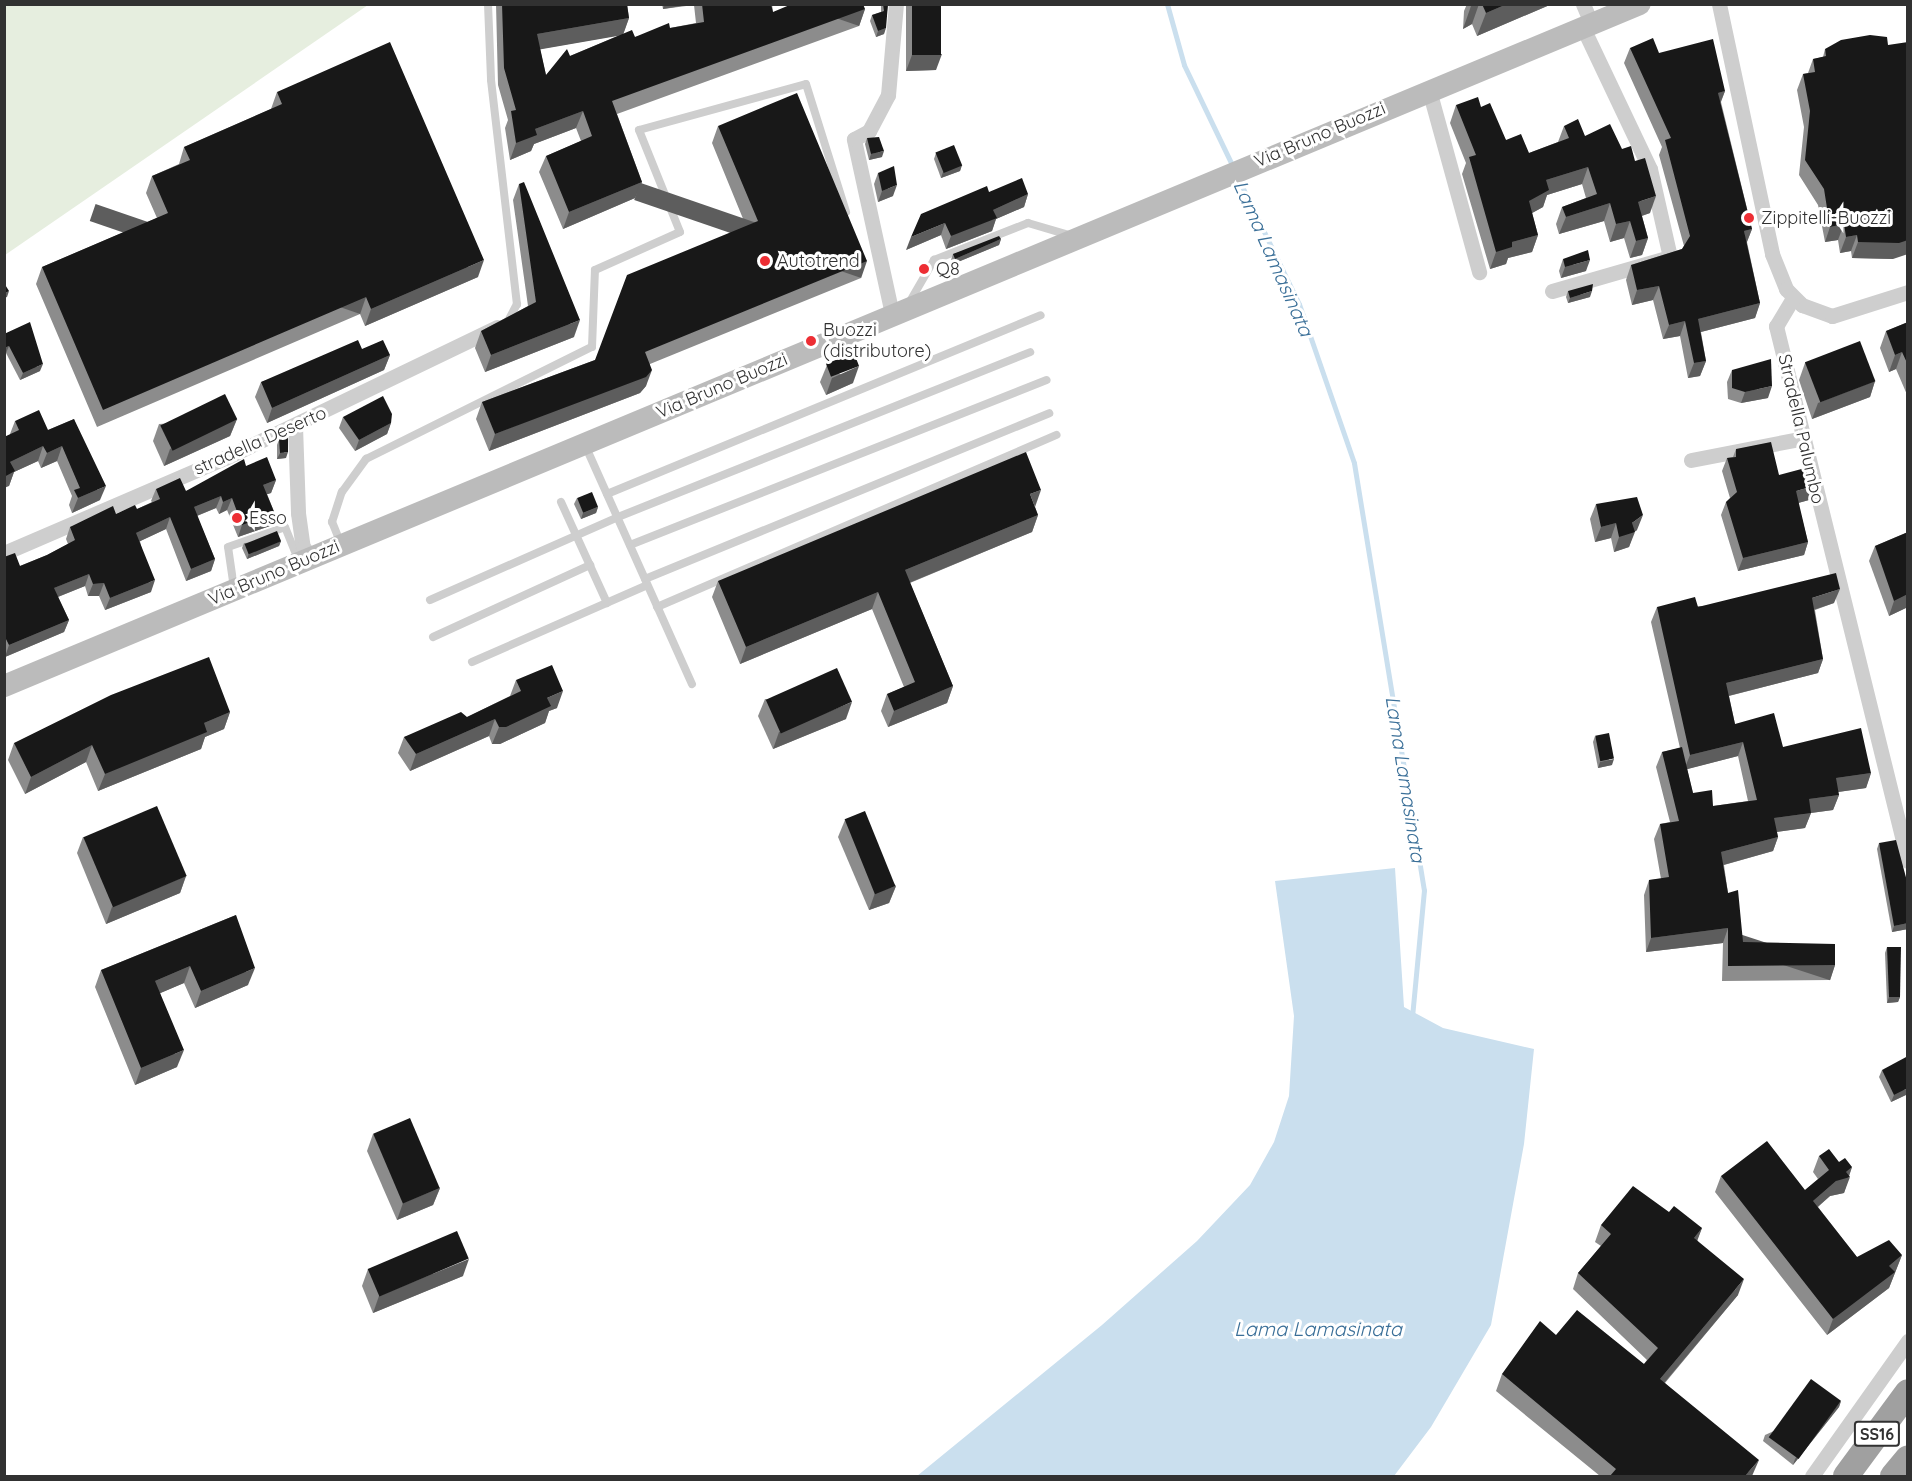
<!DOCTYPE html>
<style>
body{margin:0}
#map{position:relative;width:1912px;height:1481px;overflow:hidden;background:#fff;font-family:Quicksand,sans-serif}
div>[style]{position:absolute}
.green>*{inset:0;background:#e6eedf}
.water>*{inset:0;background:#cadfee}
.stream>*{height:5px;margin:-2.5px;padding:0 2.5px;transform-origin:2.5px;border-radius:2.5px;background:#cadfee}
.service>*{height:8px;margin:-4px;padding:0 4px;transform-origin:4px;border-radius:4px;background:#cecece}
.minor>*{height:15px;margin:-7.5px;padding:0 7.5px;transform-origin:7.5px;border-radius:7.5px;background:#cecece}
.secondary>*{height:22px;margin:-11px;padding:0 11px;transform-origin:11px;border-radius:11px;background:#bbb}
.trunk>*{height:26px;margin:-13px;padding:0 13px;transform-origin:13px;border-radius:13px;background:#a0a0a0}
.wall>*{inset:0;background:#8c8c8c}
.shaded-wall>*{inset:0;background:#5d5d5d;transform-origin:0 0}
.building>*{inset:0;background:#181818;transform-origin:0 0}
.dots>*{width:16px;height:16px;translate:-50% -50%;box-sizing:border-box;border:3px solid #fff;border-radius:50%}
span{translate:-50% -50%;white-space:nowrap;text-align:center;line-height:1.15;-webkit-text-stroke:6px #fff;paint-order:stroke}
.shield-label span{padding:2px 4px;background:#fff;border:2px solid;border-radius:4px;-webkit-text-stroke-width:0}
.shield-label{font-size:16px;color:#313131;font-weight:700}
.street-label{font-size:18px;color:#313131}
.poi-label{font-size:18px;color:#313131}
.left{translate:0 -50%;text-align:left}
.water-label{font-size:20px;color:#3a6f98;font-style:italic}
.frame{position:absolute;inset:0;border:6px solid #313131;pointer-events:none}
</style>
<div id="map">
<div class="green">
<i style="clip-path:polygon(5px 4px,368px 4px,368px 5px,5px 255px)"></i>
</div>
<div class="water">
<i style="clip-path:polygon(1395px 868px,1404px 1007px,1443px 1028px,1534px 1049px,1524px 1144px,1491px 1325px,1431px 1427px,1394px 1476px,917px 1476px,1102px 1325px,1197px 1241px,1250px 1185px,1274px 1142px,1289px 1096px,1294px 1016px,1275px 881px)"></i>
</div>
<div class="stream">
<i style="left:1167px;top:4px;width:63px;rotate:74.4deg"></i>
<i style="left:1184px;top:65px;width:113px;rotate:64.3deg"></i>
<i style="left:1238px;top:178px;width:140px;rotate:64.2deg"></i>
<i style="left:1299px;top:304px;width:168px;rotate:70.9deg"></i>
<i style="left:1354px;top:463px;width:433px;rotate:80.7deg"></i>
<i style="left:1424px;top:890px;width:129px;rotate:95.4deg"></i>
</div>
<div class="service">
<i style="left:488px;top:4px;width:76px;rotate:87.7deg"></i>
<i style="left:491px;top:80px;width:226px;rotate:83.4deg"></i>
<i style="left:517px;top:304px;width:17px;rotate:118deg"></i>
<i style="left:909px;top:303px;width:50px;rotate:-59.8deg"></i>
<i style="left:934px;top:260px;width:101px;rotate:-21.5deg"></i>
<i style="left:1028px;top:223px;width:43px;rotate:16.3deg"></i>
<i style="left:585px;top:445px;width:262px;rotate:65.9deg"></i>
<i style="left:607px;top:494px;width:469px;rotate:-22.4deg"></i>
<i style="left:561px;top:502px;width:111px;rotate:65.5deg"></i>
<i style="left:341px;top:544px;width:24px;rotate:-112deg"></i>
<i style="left:332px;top:522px;width:32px;rotate:-72deg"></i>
<i style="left:342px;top:492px;width:41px;rotate:-54deg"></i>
<i style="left:366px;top:459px;width:252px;rotate:-26.4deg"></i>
<i style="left:592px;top:347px;width:77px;rotate:-87.8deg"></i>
<i style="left:595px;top:270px;width:93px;rotate:-24.1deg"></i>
<i style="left:680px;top:232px;width:110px;rotate:-111.9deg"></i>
<i style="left:639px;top:130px;width:173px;rotate:-15.4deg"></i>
<i style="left:806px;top:84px;width:134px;rotate:72.6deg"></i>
<i style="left:630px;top:545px;width:448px;rotate:-21.6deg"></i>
<i style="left:645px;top:579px;width:437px;rotate:-22.3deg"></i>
<i style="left:234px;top:588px;width:41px;rotate:-98.3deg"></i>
<i style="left:228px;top:547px;width:60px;rotate:-19.3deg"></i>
<i style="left:285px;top:527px;width:37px;rotate:68deg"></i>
<i style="left:430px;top:600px;width:206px;rotate:-23.8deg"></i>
<i style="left:618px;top:517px;width:444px;rotate:-21.8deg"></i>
<i style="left:657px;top:607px;width:435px;rotate:-23.3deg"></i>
<i style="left:433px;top:637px;width:173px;rotate:-24.6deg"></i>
<i style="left:472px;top:662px;width:191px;rotate:-23.7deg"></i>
</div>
<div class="minor">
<i style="left:1583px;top:4px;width:23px;rotate:67deg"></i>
<i style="left:1719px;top:4px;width:256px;rotate:78deg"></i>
<i style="left:1772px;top:254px;width:38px;rotate:68deg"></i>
<i style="left:1786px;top:289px;width:23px;rotate:45deg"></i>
<i style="left:1802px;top:305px;width:32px;rotate:20deg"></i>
<i style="left:1832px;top:316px;width:80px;rotate:-17.5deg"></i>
<i style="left:1429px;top:90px;width:189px;rotate:74.6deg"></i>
<i style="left:1552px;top:291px;width:123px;rotate:-16.1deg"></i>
<i style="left:1670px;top:257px;width:90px;rotate:-102.8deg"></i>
<i style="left:1650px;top:169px;width:156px;rotate:-115.4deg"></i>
<i style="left:1793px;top:298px;width:33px;rotate:121deg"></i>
<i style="left:1776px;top:326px;width:551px;rotate:76.14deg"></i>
<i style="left:892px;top:314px;width:179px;rotate:-102.3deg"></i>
<i style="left:854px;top:139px;width:17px;rotate:-28deg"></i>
<i style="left:869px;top:131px;width:41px;rotate:-62.2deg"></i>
<i style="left:888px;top:95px;width:91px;rotate:-85deg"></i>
<i style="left:295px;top:426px;width:87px;rotate:88deg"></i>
<i style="left:298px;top:513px;width:34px;rotate:82deg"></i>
<i style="left:303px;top:547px;width:14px;rotate:51deg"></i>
<i style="left:1691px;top:460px;width:115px;rotate:-11deg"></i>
<i style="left:4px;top:553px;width:241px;rotate:-23.3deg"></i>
<i style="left:225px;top:458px;width:302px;rotate:-25.7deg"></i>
<i style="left:1812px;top:1476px;width:166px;rotate:-54.6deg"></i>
</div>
<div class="secondary">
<i style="left:4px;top:686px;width:1772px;rotate:-22.63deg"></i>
</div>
<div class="trunk">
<i style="left:1846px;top:1476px;width:104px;rotate:-53.6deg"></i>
<i style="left:1893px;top:1476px;width:23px;rotate:-50deg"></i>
</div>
<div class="wall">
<i style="clip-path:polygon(evenodd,496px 4px,627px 4px,629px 18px,623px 34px,635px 37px,670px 28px,696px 23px,694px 5px,663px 9px,662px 4px,772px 4px,773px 12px,865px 9px,859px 26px,617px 114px,642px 182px,635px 198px,563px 229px,539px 172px,546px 156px,581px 141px,576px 128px,534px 144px,531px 151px,510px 160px,505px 128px,508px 120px,498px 85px,496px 4px,620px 35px,570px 56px,546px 75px,540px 49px,620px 35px)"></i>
<i style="clip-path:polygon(881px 4px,888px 4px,884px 34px,876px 37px,870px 21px,872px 15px,881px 12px)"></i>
<i style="clip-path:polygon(906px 4px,941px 4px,936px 70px,906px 71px)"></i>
<i style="clip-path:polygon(1467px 4px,1552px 4px,1477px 36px,1472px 24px,1463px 29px,1464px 11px)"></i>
<i style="clip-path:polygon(1630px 48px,1659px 53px,1725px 91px,1721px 102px,1752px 229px,1747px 242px,1760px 303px,1755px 318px,1701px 332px,1706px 361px,1700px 376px,1688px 378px,1680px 336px,1663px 339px,1653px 300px,1632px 305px,1626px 280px,1631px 265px,1682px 249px,1684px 246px,1659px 155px,1662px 147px,1624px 63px)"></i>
<i style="clip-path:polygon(1825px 49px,1893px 259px,1852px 258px,1851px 251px,1840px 253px,1838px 240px,1825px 242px,1818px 205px,1799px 175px,1804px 127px,1797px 90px,1803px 74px,1808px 73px,1813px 59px,1823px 57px)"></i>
<i style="clip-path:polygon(277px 92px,478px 277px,365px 326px,360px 314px,97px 427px,36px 284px,42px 267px,157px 218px,146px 193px,152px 176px,179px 164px,184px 147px,271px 109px)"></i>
<i style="clip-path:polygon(1456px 105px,1481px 107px,1506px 140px,1529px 153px,1558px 142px,1564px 126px,1585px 136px,1650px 213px,1642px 216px,1648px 238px,1642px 255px,1630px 258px,1624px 238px,1610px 242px,1604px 221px,1559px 234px,1556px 224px,1562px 207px,1586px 198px,1582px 184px,1547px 195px,1543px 207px,1532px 213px,1538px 235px,1532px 252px,1508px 258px,1506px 264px,1490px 269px,1462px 174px,1466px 163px,1450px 123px)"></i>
<i style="clip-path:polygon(718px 126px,861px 278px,650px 364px,646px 386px,640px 393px,489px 451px,476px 419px,482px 402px,595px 360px,746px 226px,712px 143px)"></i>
<i style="clip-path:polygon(867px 138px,882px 157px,869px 160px,865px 144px)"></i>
<i style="clip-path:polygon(936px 153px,962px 165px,960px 171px,941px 178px,934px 159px)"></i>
<i style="clip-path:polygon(878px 173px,893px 196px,878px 202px,874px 184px)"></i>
<i style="clip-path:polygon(519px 184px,574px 337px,485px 372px,475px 348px,481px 331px,528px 306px,513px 200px)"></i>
<i style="clip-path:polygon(989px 192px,1028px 194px,1024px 207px,996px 219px,992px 231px,946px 249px,941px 235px,906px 250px)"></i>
<i style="clip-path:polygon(1001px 239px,999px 245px,953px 264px,951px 260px,953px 254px)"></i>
<i style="clip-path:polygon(1563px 259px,1586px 271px,1561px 278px,1559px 271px)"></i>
<i style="clip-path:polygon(1568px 291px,1590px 297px,1568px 303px,1566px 297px)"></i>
<i style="clip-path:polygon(1908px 322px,1908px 397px,1896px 369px,1889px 372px,1880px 348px,1886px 331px)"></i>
<i style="clip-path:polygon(4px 334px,40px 371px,20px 380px,6px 353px)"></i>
<i style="clip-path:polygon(362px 349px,390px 355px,384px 370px,267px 423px,255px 397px,261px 382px)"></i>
<i style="clip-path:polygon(1805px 363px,1875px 381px,1870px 397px,1812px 419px,1799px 380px)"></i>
<i style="clip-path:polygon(827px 365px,853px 383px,826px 395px,820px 382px)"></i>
<i style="clip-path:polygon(1732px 370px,1768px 398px,1741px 403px,1728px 399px,1727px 382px)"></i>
<i style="clip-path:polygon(343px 417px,391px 423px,387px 434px,355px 451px,339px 428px)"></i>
<i style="clip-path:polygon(74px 419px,100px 500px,72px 513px,69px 505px,72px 496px,57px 461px,41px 468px,38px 461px,14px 472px,9px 486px,10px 434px,15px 421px,48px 430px)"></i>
<i style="clip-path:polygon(237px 419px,230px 436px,164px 466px,153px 441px,159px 424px)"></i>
<i style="clip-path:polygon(279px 439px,286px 458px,277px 459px,277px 445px)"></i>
<i style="clip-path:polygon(1736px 449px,1779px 475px,1809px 500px,1798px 503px,1808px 542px,1804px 555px,1738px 571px,1721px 515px,1726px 502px,1730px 498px,1722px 471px,1727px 458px,1733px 457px)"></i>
<i style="clip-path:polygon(246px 466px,276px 480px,271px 493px,267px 494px,275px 514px,270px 526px,238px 537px,227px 510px,219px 514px,216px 508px,197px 516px,215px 559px,211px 571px,186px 581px,166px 529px,140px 541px,151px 592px,105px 610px,99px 596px,88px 596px,85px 586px,58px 597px,69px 620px,64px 632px,5px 657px,4px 557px,20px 566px,47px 555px,68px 544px,66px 539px,70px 527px,116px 514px,137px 509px,152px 502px,151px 501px,156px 489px,186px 491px)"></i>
<i style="clip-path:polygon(577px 498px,598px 507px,596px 513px,581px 519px,574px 504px)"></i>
<i style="clip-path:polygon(1596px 504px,1637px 530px,1634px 532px,1629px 547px,1614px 552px,1611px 538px,1595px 542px,1590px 519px)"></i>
<i style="clip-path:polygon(1035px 507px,1038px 515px,1032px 532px,910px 583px,953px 686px,947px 703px,888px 727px,881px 711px,887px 694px,904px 687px,872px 609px,740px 664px,712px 597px,718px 581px)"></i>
<i style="clip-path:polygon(1908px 532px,1908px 607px,1889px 616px,1869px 561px,1875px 546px)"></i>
<i style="clip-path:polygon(281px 541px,279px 546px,247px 559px,242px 548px,244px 543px)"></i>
<i style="clip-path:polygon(evenodd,1834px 603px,1815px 610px,1823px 659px,1818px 673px,1729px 696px,1735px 724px,1783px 747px,1871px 773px,1866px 788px,1838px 792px,1839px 795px,1833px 810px,1811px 813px,1805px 828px,1777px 832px,1778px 837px,1773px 851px,1724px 865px,1728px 893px,1743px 942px,1835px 965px,1830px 980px,1722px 981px,1723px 943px,1646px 952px,1644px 895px,1649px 880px,1661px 879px,1654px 839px,1660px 824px,1670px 822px,1656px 767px,1662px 752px,1680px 748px,1651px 622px,1657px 607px,1834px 603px,1738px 756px,1748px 801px,1713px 806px,1693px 793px,1687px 769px,1738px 756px)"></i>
<i style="clip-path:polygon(516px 680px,557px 708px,549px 711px,545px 723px,500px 744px,492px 744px,489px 736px,410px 771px,398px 753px,404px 737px,467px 717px,510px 696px)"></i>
<i style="clip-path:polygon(765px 699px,846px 719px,773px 749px,758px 716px)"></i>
<i style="clip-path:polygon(230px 712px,224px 729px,205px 737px,201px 749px,98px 791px,86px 762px,25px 794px,8px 760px,14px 743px)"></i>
<i style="clip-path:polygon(1595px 736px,1612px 765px,1598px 768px,1593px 742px)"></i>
<i style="clip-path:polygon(845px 820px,896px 886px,889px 903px,869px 910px,838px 837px)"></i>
<i style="clip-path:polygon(83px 837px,186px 876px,180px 893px,106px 924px,77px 853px)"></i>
<i style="clip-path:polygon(1879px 843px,1908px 929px,1892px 932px,1877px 849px)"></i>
<i style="clip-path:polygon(236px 915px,248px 985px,195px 1008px,184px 983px,160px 993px,177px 1067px,135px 1085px,95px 987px,101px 970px)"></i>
<i style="clip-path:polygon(1887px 947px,1900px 997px,1898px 1002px,1887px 1003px,1885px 953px)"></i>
<i style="clip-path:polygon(1882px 1070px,1908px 1094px,1891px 1102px,1879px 1077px)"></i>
<i style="clip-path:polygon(373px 1134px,440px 1188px,433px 1205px,397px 1220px,367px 1151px)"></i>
<i style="clip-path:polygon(1819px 1156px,1852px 1167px,1844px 1193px,1830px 1196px,1818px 1207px,1857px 1257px,1902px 1255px,1889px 1288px,1827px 1335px,1715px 1192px,1721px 1176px,1805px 1190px,1818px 1179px,1813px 1172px)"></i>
<i style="clip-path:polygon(1669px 1212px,1702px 1228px,1697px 1240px,1738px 1295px,1665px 1383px,1752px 1476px,1600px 1476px,1496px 1391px,1502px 1374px,1556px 1335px,1644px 1364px,1647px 1360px,1573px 1289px,1578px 1273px,1601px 1246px,1595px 1242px,1601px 1225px)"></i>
<i style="clip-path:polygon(368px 1269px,463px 1276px,373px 1313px,362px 1286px)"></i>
<i style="clip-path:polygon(1841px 1401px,1839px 1407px,1793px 1465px,1763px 1441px,1765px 1435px)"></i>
</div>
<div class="shaded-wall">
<i style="clip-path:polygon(664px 4px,694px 4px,663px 9px)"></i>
<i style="clip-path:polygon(1473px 4px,1479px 4px,1472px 24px,1463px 29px,1471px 6px)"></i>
<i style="clip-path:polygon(1507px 4px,1552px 4px,1477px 36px,1486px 13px)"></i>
<i style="left:865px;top:9px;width:18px;height:269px;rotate:109deg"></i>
<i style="clip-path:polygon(629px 18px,623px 35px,531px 51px,537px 34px)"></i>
<i style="clip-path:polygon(886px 28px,884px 34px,876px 37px,878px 31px)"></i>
<i style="clip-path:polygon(942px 54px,936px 70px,906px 71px,912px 55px)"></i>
<i style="clip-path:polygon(1725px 91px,1719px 106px,1718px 93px)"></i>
<i style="clip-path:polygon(583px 111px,576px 128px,534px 144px,531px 151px,510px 160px,516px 143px,535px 129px)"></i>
<i style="clip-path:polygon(884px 151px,882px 157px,869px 160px,871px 154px)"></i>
<i style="clip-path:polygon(962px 165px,960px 171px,941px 178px,943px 172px)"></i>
<i style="clip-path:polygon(1588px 167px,1582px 184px,1547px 195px,1543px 207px,1523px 218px,1529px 201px,1546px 180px)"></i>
<i style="clip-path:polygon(642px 182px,635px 198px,563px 229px,569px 212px)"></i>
<i style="clip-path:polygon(897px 185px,893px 196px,878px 202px,882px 191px)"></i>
<i style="clip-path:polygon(1028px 194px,1024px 207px,996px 219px,992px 231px,946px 249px,951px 236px,993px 210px)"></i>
<i style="clip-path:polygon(1656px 196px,1650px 213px,1632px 219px,1638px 202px)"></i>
<i style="clip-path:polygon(1610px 203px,1604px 221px,1559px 234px,1566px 217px)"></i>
<i style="clip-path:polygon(1630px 221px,1624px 238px,1610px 242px,1616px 224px)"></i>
<i style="clip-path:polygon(945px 223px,941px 235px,906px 250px,911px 237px)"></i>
<i style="clip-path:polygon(1844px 224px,1838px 240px,1825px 242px,1830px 227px)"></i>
<i style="clip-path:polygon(1752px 229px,1746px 244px,1744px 231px)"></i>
<i style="clip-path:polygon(1538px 235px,1532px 252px,1508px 258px,1506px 264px,1490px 269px,1496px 252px,1512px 242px)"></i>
<i style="clip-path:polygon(1857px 235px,1851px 251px,1840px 253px,1846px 237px)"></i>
<i style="clip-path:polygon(1648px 238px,1642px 255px,1630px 258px,1636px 241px)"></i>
<i style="clip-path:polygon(1001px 239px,999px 245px,953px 264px,955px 259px)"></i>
<i style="clip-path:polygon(1908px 240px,1908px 254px,1893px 259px,1852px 258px,1858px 242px)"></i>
<i style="clip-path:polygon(484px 260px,478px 277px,365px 326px,371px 309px)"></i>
<i style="clip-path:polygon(1590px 260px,1586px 271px,1561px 278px,1565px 267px)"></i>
<i style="left:867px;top:261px;width:18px;height:240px;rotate:109deg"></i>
<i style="clip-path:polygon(1659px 286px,1653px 300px,1632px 305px,1637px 290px)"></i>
<i style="clip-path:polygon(9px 291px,7px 297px,4px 298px,4px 294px)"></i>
<i style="clip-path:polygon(1592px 291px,1590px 297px,1568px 303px,1570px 298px)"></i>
<i style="left:366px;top:297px;width:18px;height:286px;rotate:109deg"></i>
<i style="clip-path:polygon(1760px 303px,1755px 318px,1693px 334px,1698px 319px)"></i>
<i style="clip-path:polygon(580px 320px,574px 337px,485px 372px,491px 355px)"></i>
<i style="clip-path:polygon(1685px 321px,1680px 336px,1663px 339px,1669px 325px)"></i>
<i style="clip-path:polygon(9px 346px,6px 353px,4px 354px,4px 348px)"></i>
<i style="clip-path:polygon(1902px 352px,1896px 369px,1889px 372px,1895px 355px)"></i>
<i style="clip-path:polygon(390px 355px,384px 370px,267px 423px,272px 408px)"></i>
<i style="clip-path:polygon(1706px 361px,1700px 376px,1688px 378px,1694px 363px)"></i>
<i style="clip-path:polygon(43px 364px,40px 371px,20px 380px,23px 373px)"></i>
<i style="clip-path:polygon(859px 366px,853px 383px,826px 395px,832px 378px)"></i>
<i style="clip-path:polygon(652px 370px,646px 386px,640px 393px,489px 451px,495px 434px)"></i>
<i style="clip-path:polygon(1875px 381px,1870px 397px,1812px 419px,1818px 403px)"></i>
<i style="clip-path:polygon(1772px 386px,1768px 398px,1741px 403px,1745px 392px)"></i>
<i style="clip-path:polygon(237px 419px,230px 436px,164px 466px,170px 449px)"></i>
<i style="clip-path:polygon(391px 423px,387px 434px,355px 451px,359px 440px)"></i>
<i style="clip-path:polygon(43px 446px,38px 461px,14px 472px,9px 486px,4px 488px,4px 477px,10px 462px)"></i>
<i style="clip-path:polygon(62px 446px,57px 461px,41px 468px,47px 453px)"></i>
<i style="clip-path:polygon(288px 452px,286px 458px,277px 459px,280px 453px)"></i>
<i style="clip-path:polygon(276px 480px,271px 493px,259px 497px,263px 485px)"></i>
<i style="clip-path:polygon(106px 486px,100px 500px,72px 513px,78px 498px)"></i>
<i style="clip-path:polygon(1814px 486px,1809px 500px,1791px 505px,1796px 491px)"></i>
<i style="clip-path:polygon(1041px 490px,1035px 507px,1030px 494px)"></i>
<i style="clip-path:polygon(221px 496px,216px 508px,189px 519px,194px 507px)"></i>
<i style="clip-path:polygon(232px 498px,227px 510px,219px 514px,223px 502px)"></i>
<i style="clip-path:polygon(598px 507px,596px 513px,581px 519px,583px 513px)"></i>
<i style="clip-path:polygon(275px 514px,270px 526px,238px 537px,242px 525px)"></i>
<i style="clip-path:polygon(1038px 515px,1032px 532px,899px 587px,905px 570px)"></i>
<i style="clip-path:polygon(1643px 515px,1637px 530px,1633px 533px,1635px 532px,1629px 547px,1614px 552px,1619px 537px,1632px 523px)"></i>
<i style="clip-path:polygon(170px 517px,166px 529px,132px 545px,136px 533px)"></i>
<i style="clip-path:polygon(1616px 523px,1611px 538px,1595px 542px,1601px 527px)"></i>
<i style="clip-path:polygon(281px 541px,279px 546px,247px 559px,249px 553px)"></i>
<i style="clip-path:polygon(1808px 542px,1804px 555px,1738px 571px,1743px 558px)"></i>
<i style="clip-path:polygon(215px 559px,211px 571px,186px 581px,191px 569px)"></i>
<i style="clip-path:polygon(89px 574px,85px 586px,50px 600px,54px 588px)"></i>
<i style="clip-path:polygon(155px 580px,151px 592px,105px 610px,110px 598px)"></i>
<i style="clip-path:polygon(104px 583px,99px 596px,88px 596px,93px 584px)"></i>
<i style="clip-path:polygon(1840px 589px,1834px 603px,1807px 612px,1812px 598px)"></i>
<i style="clip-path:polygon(878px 592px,872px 609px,740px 664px,746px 647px)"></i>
<i style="clip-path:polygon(1908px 594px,1908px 607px,1889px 616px,1894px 601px)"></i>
<i style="clip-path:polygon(69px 620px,64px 632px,5px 657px,9px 645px)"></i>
<i style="clip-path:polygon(1823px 659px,1818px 673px,1720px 698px,1726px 683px)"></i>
<i style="clip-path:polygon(953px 686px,947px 703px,888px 727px,894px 711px)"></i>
<i style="clip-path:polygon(563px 691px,557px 708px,549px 711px,545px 723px,500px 744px,492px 744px,499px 727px,547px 698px)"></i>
<i style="clip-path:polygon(852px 702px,846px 719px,773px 749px,779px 732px)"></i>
<i style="clip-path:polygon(230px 712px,224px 729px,205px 737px,201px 749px,98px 791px,105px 774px,204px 723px)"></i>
<i style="clip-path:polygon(495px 719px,489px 736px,410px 771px,416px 754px)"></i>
<i style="clip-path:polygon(1743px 742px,1738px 756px,1684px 770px,1690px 755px)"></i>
<i style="clip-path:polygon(92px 745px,86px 762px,25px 794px,31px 777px)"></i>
<i style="clip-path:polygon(1614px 759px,1612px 765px,1598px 768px,1600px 762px)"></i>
<i style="clip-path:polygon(1871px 773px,1866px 788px,1831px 793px,1836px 778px)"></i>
<i style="clip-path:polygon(1839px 795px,1833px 810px,1803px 814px,1809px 799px)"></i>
<i style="clip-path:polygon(1811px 813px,1805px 828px,1768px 833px,1774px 818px)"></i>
<i style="clip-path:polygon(1778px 837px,1773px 851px,1716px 867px,1721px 852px)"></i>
<i style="clip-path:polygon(186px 876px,180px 893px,106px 924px,112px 907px)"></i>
<i style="clip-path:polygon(896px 886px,889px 903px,869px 910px,875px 893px)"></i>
<i style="clip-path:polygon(1908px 923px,1908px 929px,1892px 932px,1894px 926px)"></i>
<i style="clip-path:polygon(1728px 928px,1723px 943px,1646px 952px,1651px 938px)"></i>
<i style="left:1835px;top:965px;width:16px;height:107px;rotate:108deg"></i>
<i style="clip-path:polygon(190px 966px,184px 983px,149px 998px,155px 981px)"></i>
<i style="clip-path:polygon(255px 968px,248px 985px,195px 1008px,201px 991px)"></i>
<i style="clip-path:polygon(1889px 997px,1900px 997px,1898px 1002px,1887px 1003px)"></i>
<i style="clip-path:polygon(184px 1050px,177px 1067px,135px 1085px,141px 1068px)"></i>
<i style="clip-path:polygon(1908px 1088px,1908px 1094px,1891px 1102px,1894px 1095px)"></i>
<i style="clip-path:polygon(1852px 1167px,1848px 1178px,1850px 1177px,1844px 1193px,1830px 1196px,1807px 1216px,1813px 1201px)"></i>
<i style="clip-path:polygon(440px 1188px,433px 1205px,397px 1220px,403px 1203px)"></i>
<i style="clip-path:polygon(1702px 1228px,1696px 1244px,1694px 1238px)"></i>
<i style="clip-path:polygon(1902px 1255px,1889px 1288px,1827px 1335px,1833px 1319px,1889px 1266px)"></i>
<i style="clip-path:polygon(469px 1259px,463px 1276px,373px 1313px,379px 1296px)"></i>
<i style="clip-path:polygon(1744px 1279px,1738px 1295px,1654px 1395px,1660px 1379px)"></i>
<i style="clip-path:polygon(1841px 1401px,1839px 1407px,1793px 1465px,1795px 1459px)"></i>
<i style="clip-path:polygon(1759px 1460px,1752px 1476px,1745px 1476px)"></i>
</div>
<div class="building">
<i style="clip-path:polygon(502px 4px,627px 4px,629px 18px,537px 34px,546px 75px,567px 49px,570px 56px,632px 30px,635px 37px,669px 23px,670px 28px,704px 22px,702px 4px,771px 4px,773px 12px,792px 4px,863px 4px,865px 9px,612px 101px,642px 182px,569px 212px,546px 156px,592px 136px,583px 111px,535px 129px,537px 135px,516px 143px,511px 111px,516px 110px,504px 68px)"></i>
<i style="clip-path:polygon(883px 4px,888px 4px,886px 28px,878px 31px,872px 15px,884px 11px)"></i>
<i style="left:912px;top:4px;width:29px;height:51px"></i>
<i style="clip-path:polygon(1482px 4px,1507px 4px,1486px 13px)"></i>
<i style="clip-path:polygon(1870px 35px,1887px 37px,1888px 45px,1908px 42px,1908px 240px,1899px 243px,1858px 242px,1857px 235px,1846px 237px,1844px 224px,1830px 227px,1824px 189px,1805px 160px,1810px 111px,1803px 74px,1815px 72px,1813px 59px,1826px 56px,1825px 49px,1841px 40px)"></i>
<i style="clip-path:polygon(1653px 38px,1659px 53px,1713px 39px,1725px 91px,1718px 93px,1752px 229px,1744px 231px,1760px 303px,1698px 319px,1706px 361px,1694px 363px,1685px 321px,1669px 325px,1659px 286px,1637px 290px,1631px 265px,1682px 249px,1690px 236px,1665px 140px,1671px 138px,1630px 48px)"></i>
<i style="clip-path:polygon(390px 42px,484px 260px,371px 309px,366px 297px,103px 410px,42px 267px,168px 213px,152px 176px,190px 160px,184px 147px,282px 104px,277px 92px)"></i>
<i style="clip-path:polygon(797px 93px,867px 261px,645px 352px,652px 370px,646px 377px,495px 434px,482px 402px,595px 360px,627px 275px,758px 221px,718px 126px)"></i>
<i style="clip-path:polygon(1478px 97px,1481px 107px,1490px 103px,1506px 140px,1521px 134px,1529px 153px,1569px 138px,1564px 126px,1578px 119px,1585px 136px,1610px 124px,1622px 149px,1631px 146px,1635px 161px,1645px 158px,1656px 196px,1638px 202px,1648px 238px,1636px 241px,1630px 221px,1616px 224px,1610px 203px,1566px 217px,1562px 207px,1597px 194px,1588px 167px,1546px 180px,1549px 190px,1529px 201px,1538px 235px,1512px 242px,1512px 247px,1496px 252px,1469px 157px,1476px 155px,1456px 105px)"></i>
<i style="clip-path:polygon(879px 137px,884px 151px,871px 154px,867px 138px)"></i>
<i style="left:954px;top:145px;width:22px;height:20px;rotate:68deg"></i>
<i style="clip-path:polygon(894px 166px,897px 185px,882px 191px,878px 173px)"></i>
<i style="clip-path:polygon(1022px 178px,1028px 194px,993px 210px,997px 218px,951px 236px,945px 223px,911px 237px,921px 214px,987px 186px,989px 192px)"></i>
<i style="clip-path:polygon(524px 182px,580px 320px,491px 355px,481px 331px,536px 302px,519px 184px)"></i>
<i style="clip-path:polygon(999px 236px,1001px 239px,955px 259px,953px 254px)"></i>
<i style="clip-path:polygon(1588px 250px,1590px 260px,1565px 267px,1563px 259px)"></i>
<i style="clip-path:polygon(4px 283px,9px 291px,4px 294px)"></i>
<i style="clip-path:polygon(1593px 284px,1592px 291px,1570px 298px,1568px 291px)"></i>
<i style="clip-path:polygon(30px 322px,43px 364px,23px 373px,9px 346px,4px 348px,4px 334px)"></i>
<i style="clip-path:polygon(1908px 322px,1908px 365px,1902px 352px,1895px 355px,1886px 331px)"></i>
<i style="clip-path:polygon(358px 340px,362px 349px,383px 340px,390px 355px,272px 408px,261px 382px)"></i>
<i style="left:1860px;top:341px;width:43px;height:59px;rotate:69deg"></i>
<i style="left:854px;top:353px;width:14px;height:30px;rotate:69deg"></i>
<i style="clip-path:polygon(1771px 359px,1772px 386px,1745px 392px,1732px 388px,1732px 370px)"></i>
<i style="left:225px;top:394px;width:28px;height:72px;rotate:64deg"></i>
<i style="clip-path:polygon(383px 396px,392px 414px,391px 423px,359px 440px,343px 417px)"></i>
<i style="clip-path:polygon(39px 410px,48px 430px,74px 419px,106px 486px,78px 498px,74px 490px,80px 488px,62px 446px,47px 453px,43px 446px,10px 462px,15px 471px,4px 477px,4px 437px,19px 430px,15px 421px)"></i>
<i style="clip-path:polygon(288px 435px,288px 452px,280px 453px,279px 439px)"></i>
<i style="clip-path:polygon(1771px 442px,1779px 475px,1809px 467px,1814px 486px,1796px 491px,1808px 542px,1743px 558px,1726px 502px,1737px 492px,1727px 458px,1736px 457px,1736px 449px)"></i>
<i style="clip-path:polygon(1026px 452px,1041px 490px,1030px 494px,1038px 515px,905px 570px,953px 686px,894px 711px,887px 694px,915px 682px,878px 592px,746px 647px,718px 581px)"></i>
<i style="clip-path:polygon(267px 457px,276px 480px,263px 485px,275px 514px,242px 525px,232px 498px,223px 502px,221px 496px,194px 507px,215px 559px,191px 569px,170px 517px,136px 533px,155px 580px,110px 598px,104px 583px,93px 584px,89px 574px,54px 588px,69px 620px,9px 645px,4px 635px,4px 557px,15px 553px,20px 566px,47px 555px,75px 540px,70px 527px,113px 506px,116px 514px,135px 505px,137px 509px,160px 499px,156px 489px,180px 478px,186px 491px,244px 459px,246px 466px)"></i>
<i style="left:592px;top:492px;width:16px;height:16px;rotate:68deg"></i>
<i style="clip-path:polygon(1637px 497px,1643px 515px,1632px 523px,1635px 532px,1619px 537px,1616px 523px,1601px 527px,1596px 504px)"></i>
<i style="left:277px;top:531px;width:11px;height:35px;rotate:68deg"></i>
<i style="clip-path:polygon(1908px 532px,1908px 594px,1894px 601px,1875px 546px)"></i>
<i style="clip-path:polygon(1836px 573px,1840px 589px,1812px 598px,1823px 659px,1726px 683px,1735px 724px,1774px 713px,1783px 747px,1861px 728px,1871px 773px,1836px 778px,1839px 795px,1809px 799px,1811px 813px,1774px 818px,1778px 837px,1721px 852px,1728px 893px,1738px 890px,1743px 942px,1835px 944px,1835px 965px,1728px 966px,1728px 928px,1651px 938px,1649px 880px,1669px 877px,1660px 824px,1679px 821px,1662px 752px,1682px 747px,1693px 793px,1712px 790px,1713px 806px,1757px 800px,1743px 742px,1690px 755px,1657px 607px,1695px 597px,1698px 607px)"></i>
<i style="clip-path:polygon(209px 657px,230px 712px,204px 723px,207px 732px,105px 774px,92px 745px,31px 777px,14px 743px,111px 695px)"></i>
<i style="clip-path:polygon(552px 665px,563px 691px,547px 698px,551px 706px,506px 727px,499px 727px,495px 719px,416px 754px,404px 737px,461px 712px,467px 717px,521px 691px,516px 680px)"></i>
<i style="left:837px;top:668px;width:37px;height:78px;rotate:66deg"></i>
<i style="left:1609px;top:733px;width:26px;height:14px;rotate:79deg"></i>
<i style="left:157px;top:806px;width:76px;height:80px;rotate:67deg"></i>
<i style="left:865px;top:811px;width:81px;height:22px;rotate:68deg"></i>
<i style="clip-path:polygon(1896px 840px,1908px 885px,1908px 923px,1894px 926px,1879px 843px)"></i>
<i style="clip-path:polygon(236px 915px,255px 968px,201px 991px,190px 966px,155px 981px,184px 1050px,141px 1068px,101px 970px)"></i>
<i style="clip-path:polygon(1887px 947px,1901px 947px,1900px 997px,1889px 997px)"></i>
<i style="clip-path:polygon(1908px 1056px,1908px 1088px,1894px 1095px,1882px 1070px)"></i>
<i style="left:410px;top:1118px;width:76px;height:40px;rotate:67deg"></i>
<i style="clip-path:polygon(1767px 1141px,1805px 1190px,1829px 1170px,1819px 1156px,1829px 1149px,1839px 1162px,1845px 1158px,1852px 1167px,1846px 1172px,1850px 1177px,1836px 1181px,1813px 1201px,1857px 1257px,1889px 1240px,1902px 1255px,1889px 1266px,1895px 1272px,1833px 1319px,1721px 1176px)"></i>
<i style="clip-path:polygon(1633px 1186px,1669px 1212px,1674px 1206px,1702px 1228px,1694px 1238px,1744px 1279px,1660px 1379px,1759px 1460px,1745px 1476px,1610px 1476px,1616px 1469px,1502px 1374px,1540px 1321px,1556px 1335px,1577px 1310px,1644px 1364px,1658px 1348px,1578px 1273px,1611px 1234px,1601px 1225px)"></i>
<i style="left:457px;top:1231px;width:30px;height:97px;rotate:67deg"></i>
<i style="left:1811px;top:1379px;width:37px;height:72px;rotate:36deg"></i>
</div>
<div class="dots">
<i style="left:1749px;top:218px;background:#ed2e34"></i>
<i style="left:765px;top:261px;background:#ed2e34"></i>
<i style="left:924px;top:269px;background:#ed2e34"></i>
<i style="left:811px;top:341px;background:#ed2e34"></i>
<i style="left:237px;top:518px;background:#ed2e34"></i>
</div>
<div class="shield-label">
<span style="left:1877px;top:1434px">SS16</span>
</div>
<div class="street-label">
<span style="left:1320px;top:135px;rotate:-23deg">Via Bruno Buozzi</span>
<span style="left:722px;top:386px;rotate:-23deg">Via Bruno Buozzi</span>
<span style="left:1801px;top:429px;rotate:77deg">Stradella Palumbo</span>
<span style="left:260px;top:441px;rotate:-24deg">stradella Deserto</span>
<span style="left:274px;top:573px;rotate:-23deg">Via Bruno Buozzi</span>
</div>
<div class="poi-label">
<span class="left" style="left:1761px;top:218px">Zippitelli-Buozzi</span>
<span class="left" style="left:777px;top:261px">Autotrend</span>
<span class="left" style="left:936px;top:269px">Q8</span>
<span class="left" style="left:823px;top:341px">Buozzi<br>(distributore)</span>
<span class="left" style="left:249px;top:518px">Esso</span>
</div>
<div class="water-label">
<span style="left:1274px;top:258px;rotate:66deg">Lama Lamasinata</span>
<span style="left:1406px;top:779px;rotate:81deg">Lama Lamasinata</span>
<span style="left:1318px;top:1328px">Lama Lamasinata</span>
</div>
<div class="frame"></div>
</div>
